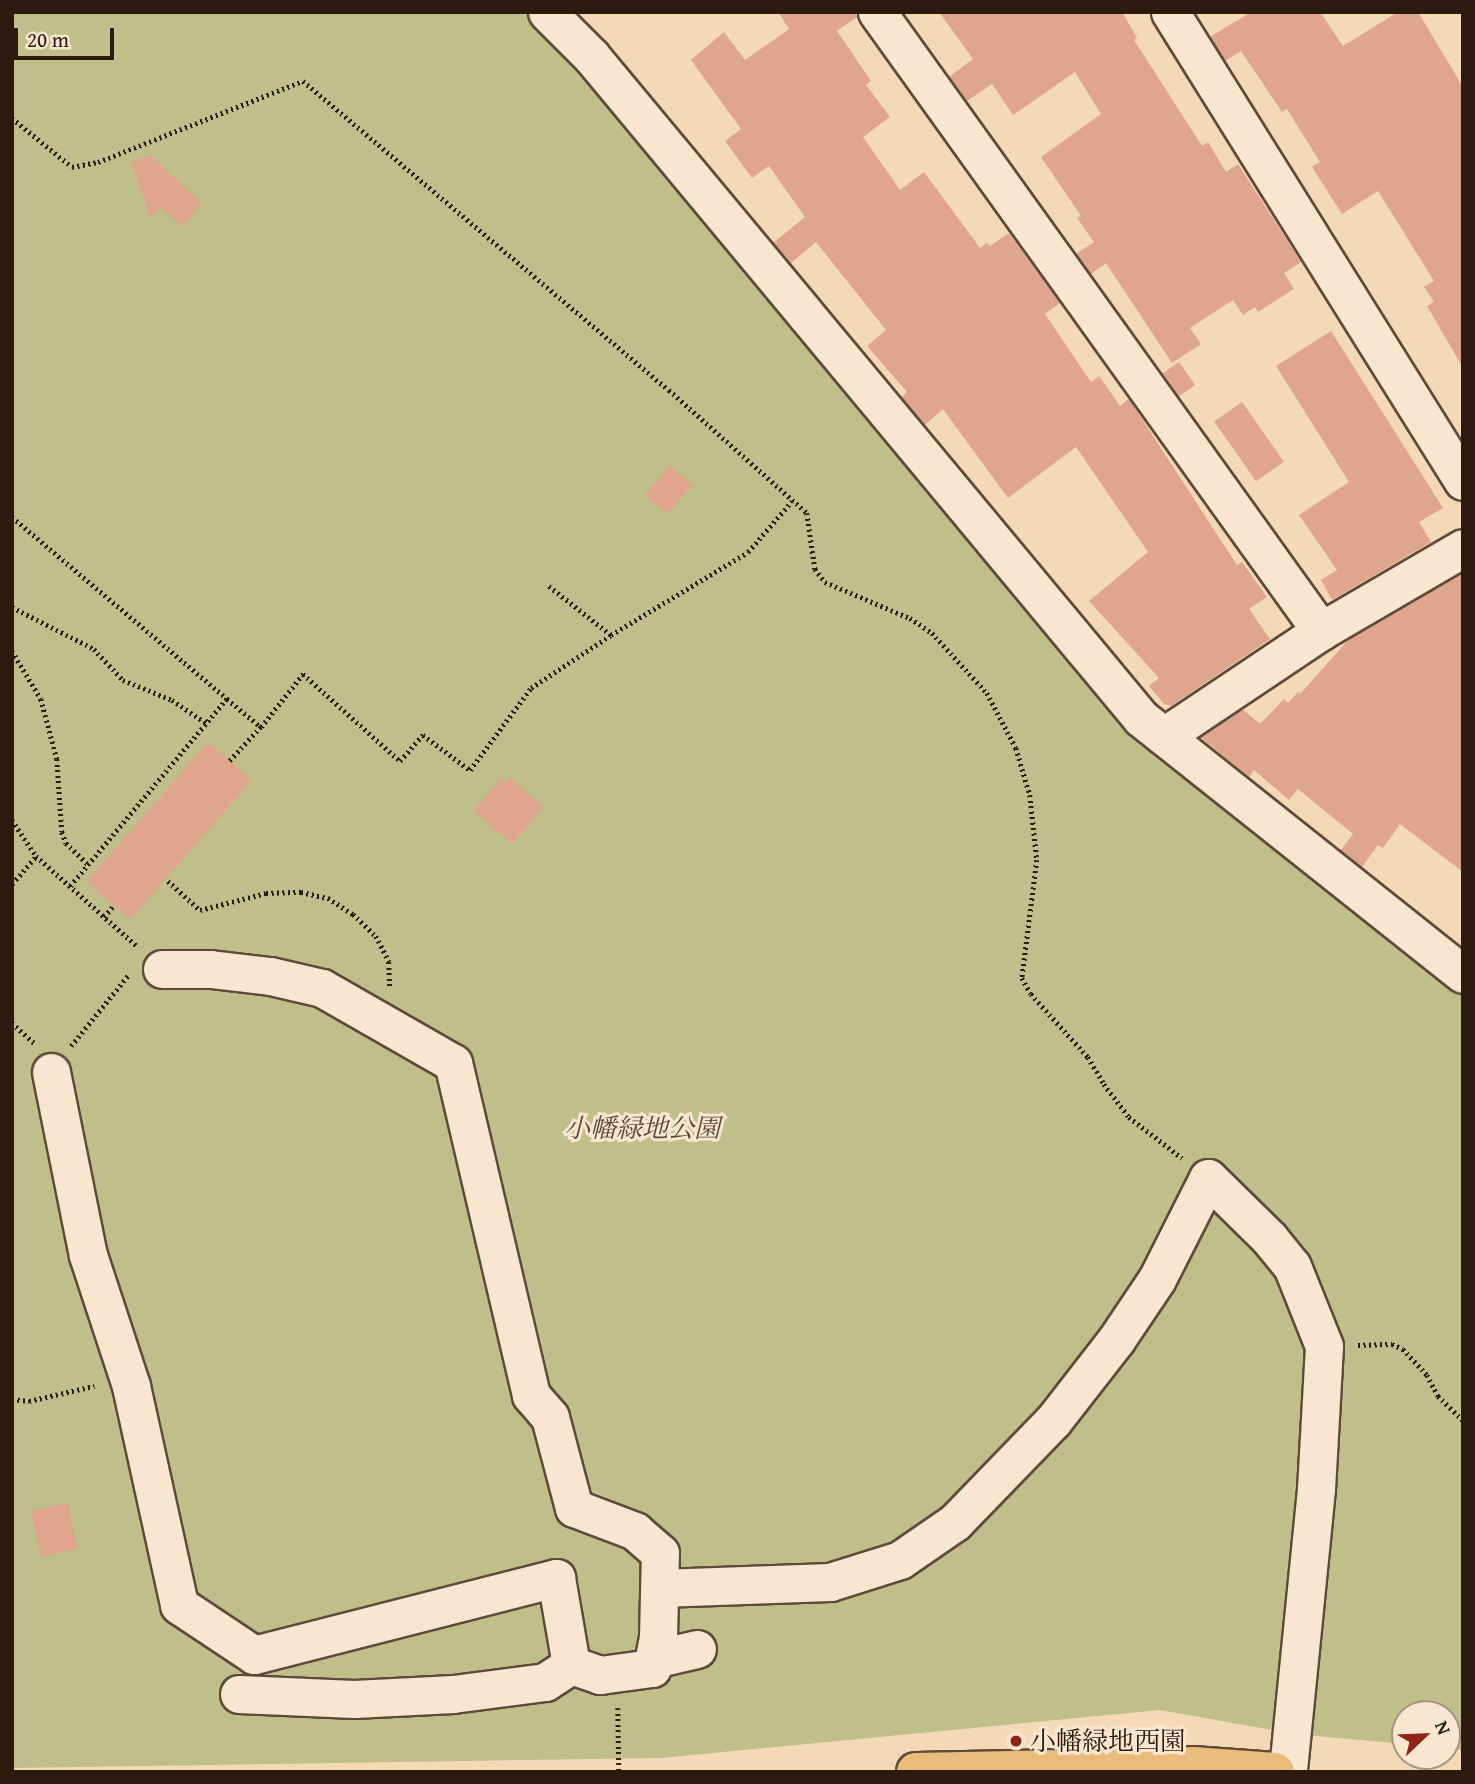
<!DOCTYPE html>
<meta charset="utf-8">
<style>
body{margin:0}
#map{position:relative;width:1475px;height:1784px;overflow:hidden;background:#f4d9b6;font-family:"Gentium Book Plus","Noto Serif JP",serif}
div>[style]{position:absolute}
.green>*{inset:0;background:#c0be8b}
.building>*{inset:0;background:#e0a58e;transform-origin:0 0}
.path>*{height:4.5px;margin-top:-2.25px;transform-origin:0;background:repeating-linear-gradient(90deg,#2c1a0e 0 2px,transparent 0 5.5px)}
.roads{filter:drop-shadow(2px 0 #5e4a38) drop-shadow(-2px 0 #5e4a38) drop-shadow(0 2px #5e4a38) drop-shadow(0 -2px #5e4a38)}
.minor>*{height:37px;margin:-18.5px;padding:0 18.5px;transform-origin:18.5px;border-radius:18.5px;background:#f8e6d0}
.major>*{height:38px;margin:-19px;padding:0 19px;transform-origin:19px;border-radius:19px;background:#eabc7b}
.dots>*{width:19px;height:19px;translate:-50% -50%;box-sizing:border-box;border:4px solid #f8e6d0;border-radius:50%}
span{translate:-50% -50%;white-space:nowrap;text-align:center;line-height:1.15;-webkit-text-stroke:6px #f8e6d0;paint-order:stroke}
.park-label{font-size:26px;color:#584b34;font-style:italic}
.poi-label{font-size:26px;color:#2c1a0e}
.left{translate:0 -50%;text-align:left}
.frame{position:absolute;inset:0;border:14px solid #2c1a0e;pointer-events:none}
.north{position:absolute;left:1391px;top:1700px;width:70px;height:70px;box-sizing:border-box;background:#f8e6d0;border:2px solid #a69482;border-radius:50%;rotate:67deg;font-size:19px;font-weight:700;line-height:28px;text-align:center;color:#2c1a0e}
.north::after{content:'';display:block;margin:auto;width:24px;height:32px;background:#8f2418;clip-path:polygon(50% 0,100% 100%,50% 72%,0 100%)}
.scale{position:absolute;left:14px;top:28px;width:100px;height:32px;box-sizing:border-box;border:4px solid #2c1a0e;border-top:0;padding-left:9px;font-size:21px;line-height:24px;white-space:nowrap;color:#2c1a0e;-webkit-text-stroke:5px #f8e6d0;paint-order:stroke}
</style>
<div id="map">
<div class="green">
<i style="clip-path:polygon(12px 12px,524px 12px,570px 60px,1138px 737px,1463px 994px,1463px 1750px,1447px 1748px,1447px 1714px,1405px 1714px,1405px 1744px,1294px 1734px,1160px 1710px,661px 1758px,12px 1768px)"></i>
</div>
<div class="building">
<i style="clip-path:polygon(778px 12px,856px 12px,857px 17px,837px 31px,871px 81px,866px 85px,890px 117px,863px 137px,900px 190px,924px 172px,980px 248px,987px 243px,990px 246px,1009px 233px,1060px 303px,1045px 314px,1091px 382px,1099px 376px,1120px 406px,1129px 399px,1237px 565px,1242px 562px,1267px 597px,1249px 609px,1270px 639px,1171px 706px,1164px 704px,1149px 686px,1159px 678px,1089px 601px,1148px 552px,1076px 447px,1008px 498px,943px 409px,925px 425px,902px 397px,907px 392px,867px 346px,886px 330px,816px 242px,791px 263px,773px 243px,805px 217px,769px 166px,752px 178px,725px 141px,741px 129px,691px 60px,724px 32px,745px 60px,789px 29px)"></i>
<i style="clip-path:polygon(939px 12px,1122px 12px,1137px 38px,1134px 40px,1202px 146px,1208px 142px,1226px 172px,1238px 164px,1301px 262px,1284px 273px,1294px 289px,1258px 312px,1255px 307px,1243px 315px,1233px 300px,1190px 328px,1201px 344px,1172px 363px,1106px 263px,1091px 274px,1076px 254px,1094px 242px,1077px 218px,1081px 216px,1041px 157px,1101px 114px,1075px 72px,1013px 115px,992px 84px,967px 101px,949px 77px,973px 59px)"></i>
<i style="clip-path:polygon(1251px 12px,1320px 12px,1343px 46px,1398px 12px,1418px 12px,1463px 87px,1463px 368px,1427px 306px,1434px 302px,1424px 287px,1434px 281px,1378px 191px,1342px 214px,1312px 167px,1320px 162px,1287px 109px,1282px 112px,1241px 51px,1225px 61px,1210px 37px)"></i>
<i style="clip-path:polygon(150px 155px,202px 203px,182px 227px,160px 207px,151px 219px,131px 162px)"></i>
<i style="clip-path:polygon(1331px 331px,1443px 508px,1419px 522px,1431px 542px,1332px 600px,1321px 580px,1337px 570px,1299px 515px,1349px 482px,1276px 366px)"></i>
<i style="left:1179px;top:362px;width:28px;height:20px;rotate:55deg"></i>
<i style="left:1242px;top:402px;width:73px;height:34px;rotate:55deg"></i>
<i style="left:670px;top:466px;width:30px;height:38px;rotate:41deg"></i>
<i style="clip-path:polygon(1463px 572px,1463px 872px,1400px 824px,1383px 848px,1378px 845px,1362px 867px,1341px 850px,1353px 834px,1298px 789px,1289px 800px,1254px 770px,1249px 777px,1200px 737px,1242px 709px,1259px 723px,1262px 722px,1284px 699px,1288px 703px,1298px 692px,1300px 694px,1350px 638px)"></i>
<i style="left:208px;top:742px;width:58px;height:185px;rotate:41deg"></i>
<i style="clip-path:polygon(510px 778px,544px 807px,512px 844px,473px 811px,501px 779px,505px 783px)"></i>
<i style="left:68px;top:1503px;width:47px;height:38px;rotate:78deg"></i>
</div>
<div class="path">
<i style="left:12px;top:118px;width:77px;rotate:39.2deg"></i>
<i style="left:72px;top:167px;width:26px;rotate:-11deg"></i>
<i style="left:98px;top:162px;width:220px;rotate:-21.6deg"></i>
<i style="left:303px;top:81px;width:479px;rotate:40.2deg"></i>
<i style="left:669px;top:390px;width:185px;rotate:41.7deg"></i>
<i style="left:807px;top:513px;width:57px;rotate:81.9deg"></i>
<i style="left:815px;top:569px;width:16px;rotate:52deg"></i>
<i style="left:825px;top:582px;width:92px;rotate:23deg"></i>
<i style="left:910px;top:618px;width:27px;rotate:34deg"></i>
<i style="left:932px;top:633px;width:81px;rotate:47.5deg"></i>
<i style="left:987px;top:693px;width:62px;rotate:62.2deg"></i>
<i style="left:1016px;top:748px;width:49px;rotate:73.4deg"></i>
<i style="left:1030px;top:795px;width:65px;rotate:83.9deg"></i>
<i style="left:1037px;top:860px;width:119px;rotate:97.2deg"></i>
<i style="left:1022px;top:978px;width:18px;rotate:61deg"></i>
<i style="left:1031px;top:994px;width:85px;rotate:47.9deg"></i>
<i style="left:1088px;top:1057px;width:31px;rotate:59deg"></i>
<i style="left:1104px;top:1084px;width:41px;rotate:52.9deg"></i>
<i style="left:1129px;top:1117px;width:67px;rotate:37.7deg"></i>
<i style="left:12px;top:517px;width:282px;rotate:40.2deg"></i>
<i style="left:227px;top:699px;width:245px;rotate:129.9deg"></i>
<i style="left:549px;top:586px;width:79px;rotate:38.3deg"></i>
<i style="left:611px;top:635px;width:160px;rotate:-31.2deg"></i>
<i style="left:748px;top:552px;width:67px;rotate:-49.2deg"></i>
<i style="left:12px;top:607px;width:92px;rotate:27.1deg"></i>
<i style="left:94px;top:649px;width:42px;rotate:46.9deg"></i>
<i style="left:123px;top:680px;width:53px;rotate:22.2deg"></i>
<i style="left:172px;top:700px;width:41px;rotate:34.1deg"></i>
<i style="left:12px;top:651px;width:56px;rotate:58.9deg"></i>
<i style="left:41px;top:699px;width:62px;rotate:75.1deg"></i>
<i style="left:57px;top:759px;width:73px;rotate:86.1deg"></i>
<i style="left:62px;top:832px;width:12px;rotate:70deg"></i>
<i style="left:66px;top:843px;width:32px;rotate:44deg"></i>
<i style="left:227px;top:699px;width:44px;rotate:39.5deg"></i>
<i style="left:261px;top:727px;width:46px;rotate:132.4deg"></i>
<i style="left:261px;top:727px;width:68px;rotate:-51.6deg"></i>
<i style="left:303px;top:674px;width:130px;rotate:41.9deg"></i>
<i style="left:400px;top:761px;width:35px;rotate:-49deg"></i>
<i style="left:423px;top:735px;width:59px;rotate:36.7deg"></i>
<i style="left:470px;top:770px;width:102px;rotate:-53.4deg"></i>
<i style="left:531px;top:688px;width:96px;rotate:-33.5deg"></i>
<i style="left:12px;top:820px;width:43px;rotate:56.3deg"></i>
<i style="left:168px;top:881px;width:43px;rotate:42.2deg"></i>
<i style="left:200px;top:910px;width:68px;rotate:-14.4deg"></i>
<i style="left:266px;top:893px;width:35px;rotate:-2deg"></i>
<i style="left:301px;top:892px;width:28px;rotate:13deg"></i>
<i style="left:328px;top:898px;width:30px;rotate:33deg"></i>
<i style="left:353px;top:914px;width:32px;rotate:44deg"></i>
<i style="left:376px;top:936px;width:29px;rotate:63deg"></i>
<i style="left:389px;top:962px;width:24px;rotate:88deg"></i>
<i style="left:12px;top:884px;width:37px;rotate:-49deg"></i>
<i style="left:36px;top:856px;width:137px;rotate:41.7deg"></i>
<i style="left:104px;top:917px;width:16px;rotate:-50deg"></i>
<i style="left:12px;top:1023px;width:31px;rotate:42deg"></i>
<i style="left:71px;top:1046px;width:92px;rotate:-51.1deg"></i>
<i style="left:1358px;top:1345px;width:34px;rotate:-2deg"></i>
<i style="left:1392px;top:1344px;width:12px;rotate:24deg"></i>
<i style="left:1403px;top:1349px;width:35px;rotate:47deg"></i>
<i style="left:1427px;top:1375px;width:24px;rotate:62deg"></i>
<i style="left:1438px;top:1396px;width:35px;rotate:44deg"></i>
<i style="left:12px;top:1399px;width:17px;rotate:7deg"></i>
<i style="left:29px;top:1401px;width:67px;rotate:-13deg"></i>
<i style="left:618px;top:1708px;width:64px;rotate:89.1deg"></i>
</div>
<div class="roads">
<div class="minor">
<i style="left:547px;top:12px;width:62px;rotate:45deg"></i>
<i style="left:591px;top:56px;width:861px;rotate:50.28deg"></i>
<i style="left:1141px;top:718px;width:411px;rotate:38.5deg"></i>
<i style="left:877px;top:12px;width:762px;rotate:54.35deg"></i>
<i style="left:1321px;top:631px;width:164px;rotate:-30.3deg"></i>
<i style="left:1170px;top:12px;width:553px;rotate:58.01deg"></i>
<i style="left:1164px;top:736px;width:189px;rotate:-33.8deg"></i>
<i style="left:51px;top:1072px;width:187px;rotate:78.6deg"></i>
<i style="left:88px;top:1255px;width:138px;rotate:71.8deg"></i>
<i style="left:131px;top:1386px;width:224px;rotate:77.6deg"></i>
<i style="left:179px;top:1605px;width:90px;rotate:33.7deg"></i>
<i style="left:254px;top:1655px;width:312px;rotate:-14.3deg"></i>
<i style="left:556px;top:1578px;width:88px;rotate:80.2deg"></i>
<i style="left:571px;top:1665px;width:31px;rotate:19deg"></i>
<i style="left:600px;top:1675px;width:52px;rotate:-7.7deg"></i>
<i style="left:652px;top:1668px;width:31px;rotate:-79deg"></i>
<i style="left:658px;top:1638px;width:85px;rotate:-88.7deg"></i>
<i style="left:660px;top:1553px;width:33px;rotate:-139deg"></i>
<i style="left:635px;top:1531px;width:65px;rotate:-159.3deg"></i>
<i style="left:574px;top:1508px;width:94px;rotate:-104.8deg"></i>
<i style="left:550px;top:1417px;width:29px;rotate:-131deg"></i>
<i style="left:531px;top:1395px;width:341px;rotate:-103.2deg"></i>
<i style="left:453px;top:1063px;width:151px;rotate:-150.2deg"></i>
<i style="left:322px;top:988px;width:53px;rotate:-167deg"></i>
<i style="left:270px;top:976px;width:60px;rotate:-173.3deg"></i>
<i style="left:210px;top:969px;width:48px;rotate:180deg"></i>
<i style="left:660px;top:1588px;width:170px;rotate:-2deg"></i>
<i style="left:830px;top:1582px;width:73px;rotate:-17.4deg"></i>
<i style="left:900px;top:1560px;width:67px;rotate:-34.6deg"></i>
<i style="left:955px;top:1522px;width:141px;rotate:-45.9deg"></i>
<i style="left:1053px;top:1421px;width:103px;rotate:-52.1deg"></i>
<i style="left:1116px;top:1340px;width:73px;rotate:-56.1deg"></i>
<i style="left:1157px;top:1279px;width:113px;rotate:-63.2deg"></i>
<i style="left:1208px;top:1178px;width:86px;rotate:44.5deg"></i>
<i style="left:1269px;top:1238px;width:36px;rotate:51deg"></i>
<i style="left:1292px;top:1266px;width:86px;rotate:68.2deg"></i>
<i style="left:1324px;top:1346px;width:143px;rotate:93.2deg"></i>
<i style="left:1316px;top:1489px;width:284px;rotate:95.7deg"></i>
<i style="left:654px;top:1659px;width:44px;rotate:-13.1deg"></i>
<i style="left:239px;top:1694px;width:115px;rotate:2.5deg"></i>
<i style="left:354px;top:1699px;width:99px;rotate:-2.9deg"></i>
<i style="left:453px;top:1694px;width:93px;rotate:-7.4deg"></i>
<i style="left:545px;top:1682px;width:31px;rotate:-33deg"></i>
</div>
<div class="major">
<i style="left:916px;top:1772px;width:277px;rotate:-1.2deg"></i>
<i style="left:1193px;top:1766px;width:82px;rotate:4.2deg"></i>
</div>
</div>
<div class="dots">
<i style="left:1016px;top:1741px;background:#8f2418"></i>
</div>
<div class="park-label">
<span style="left:642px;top:1128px">小幡緑地公園</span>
</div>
<div class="poi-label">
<span class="left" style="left:1030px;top:1741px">小幡緑地西園</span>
</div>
<div class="frame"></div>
<div class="north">N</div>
<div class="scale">20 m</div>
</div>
